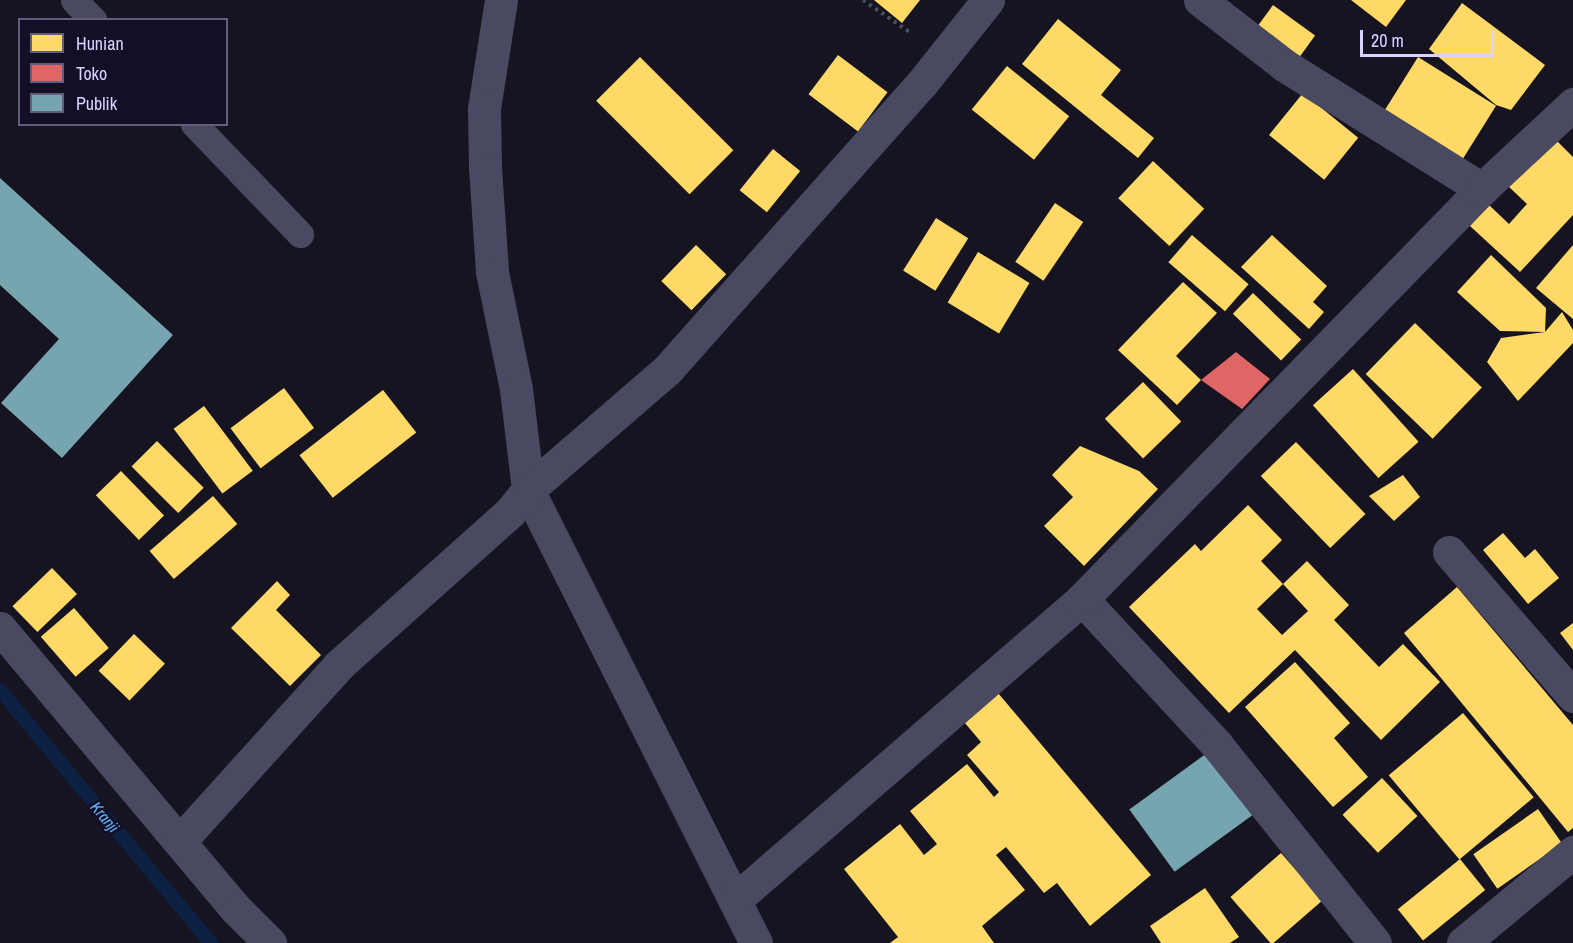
<!DOCTYPE html>
<style>
body{margin:0}
#map{position:relative;width:1573px;height:943px;overflow:hidden;background:#161421;font-family:"Archivo Narrow",sans-serif}
div>[style]{position:absolute}
.homes>*{inset:0;background:#ffd966;transform-origin:0 0}
.shops>*{inset:0;background:#e06666}
.public>*{inset:0;background:#76a5af;transform-origin:0 0}
.stream>*{height:14px;margin:-7px;padding:0 7px;transform-origin:7px;border-radius:7px;background:#0d2144}
.path>*{height:4px;margin-top:-2px;transform-origin:0;background:repeating-linear-gradient(90deg,#44505f 0 3px,transparent 0 7.5px)}
.service>*{height:27px;margin:-13.5px;padding:0 13.5px;transform-origin:13.5px;border-radius:13.5px;background:#4a4962}
.minor>*{height:33px;margin:-16.5px;padding:0 16.5px;transform-origin:16.5px;border-radius:16.5px;background:#4a4962}
span{translate:-50% -50%;white-space:nowrap;text-align:center;line-height:1.15;-webkit-text-stroke:6px #130f26;paint-order:stroke}
.water-label{font-size:16px;color:#62b6ff;font-style:italic}
.legend{position:absolute;left:18px;top:18px;width:210px;height:108px;box-sizing:border-box;background:#130f26;border:2px solid #625e7d;margin:0;padding:8px 10px;list-style:none;font-size:18px;color:#d9d4ff}
.legend li{display:flex;align-items:center;gap:12px;height:30px}
.legend b{width:30px;border:2px solid #625e7d}
.scale{position:absolute;left:1360px;top:30px;width:134px;height:27px;box-sizing:border-box;border:3px solid #d9d4ff;border-top:0;padding-left:8px;font-size:18px;line-height:21px;white-space:nowrap;color:#d9d4ff;-webkit-text-stroke:4px #130f26;paint-order:stroke}
</style>
<div id="map">
<div class="homes">
<i style="clip-path:polygon(874px 0,920px 0,902px 23px)"></i>
<i style="clip-path:polygon(1351px 0,1406px 0,1386px 27px)"></i>
<i style="clip-path:polygon(1462px 3px,1545px 65px,1511px 110px,1496px 105px,1429px 49px)"></i>
<i style="left:1273px;top:5px;width:52px;height:35px;rotate:36deg"></i>
<i style="clip-path:polygon(1058px 19px,1121px 70px,1101px 95px,1154px 138px,1138px 158px,1022px 64px)"></i>
<i style="left:838px;top:55px;width:62px;height:49px;rotate:37deg"></i>
<i style="left:640px;top:57px;width:132px;height:62px;rotate:45deg"></i>
<i style="left:1418px;top:57px;width:92px;height:66px;rotate:32deg"></i>
<i style="left:1007px;top:66px;width:80px;height:56px;rotate:39deg"></i>
<i style="left:1303px;top:93px;width:71px;height:54px;rotate:39deg"></i>
<i style="clip-path:polygon(1556px 140px,1573px 157px,1573px 215px,1520px 272px,1470px 226px,1489px 205px,1509px 224px,1527px 204px,1508px 186px)"></i>
<i style="left:773px;top:149px;width:35px;height:53px;rotate:39deg"></i>
<i style="left:1153px;top:161px;width:70px;height:51px;rotate:43deg"></i>
<i style="left:1055px;top:203px;width:34px;height:71px;rotate:34deg"></i>
<i style="left:936px;top:218px;width:38px;height:62px;rotate:32deg"></i>
<i style="left:1192px;top:235px;width:75px;height:36px;rotate:41deg"></i>
<i style="clip-path:polygon(1272px 235px,1327px 286px,1313px 302px,1324px 312px,1309px 329px,1241px 267px)"></i>
<i style="left:696px;top:245px;width:42px;height:50px;rotate:44deg"></i>
<i style="clip-path:polygon(1573px 245px,1573px 319px,1536px 288px)"></i>
<i style="left:978px;top:252px;width:60px;height:59px;rotate:31deg"></i>
<i style="clip-path:polygon(1491px 255px,1546px 308px,1545px 332px,1500px 331px,1457px 292px)"></i>
<i style="clip-path:polygon(1183px 282px,1217px 313px,1176px 356px,1201px 380px,1177px 405px,1118px 350px)"></i>
<i style="left:1253px;top:293px;width:67px;height:29px;rotate:44deg"></i>
<i style="clip-path:polygon(1562px 312px,1573px 330px,1573px 343px,1518px 401px,1487px 362px,1501px 338px,1545px 332px)"></i>
<i style="left:1415px;top:323px;width:93px;height:71px;rotate:44deg"></i>
<i style="left:1353px;top:369px;width:98px;height:54px;rotate:48deg"></i>
<i style="left:1143px;top:382px;width:55px;height:53px;rotate:46deg"></i>
<i style="left:284px;top:388px;width:50px;height:67px;rotate:53deg"></i>
<i style="left:383px;top:390px;width:54px;height:106px;rotate:52deg"></i>
<i style="left:204px;top:406px;width:81px;height:38px;rotate:53deg"></i>
<i style="left:157px;top:441px;width:66px;height:36px;rotate:45deg"></i>
<i style="left:1296px;top:442px;width:100px;height:49px;rotate:46deg"></i>
<i style="clip-path:polygon(1080px 446px,1139px 471px,1158px 489px,1084px 566px,1044px 526px,1073px 497px,1052px 475px)"></i>
<i style="left:121px;top:471px;width:62px;height:35px;rotate:46deg"></i>
<i style="clip-path:polygon(1403px 475px,1420px 497px,1394px 521px,1369px 496px)"></i>
<i style="left:213px;top:496px;width:37px;height:84px;rotate:49deg"></i>
<i style="clip-path:polygon(1248px 505px,1282px 540px,1261px 561px,1283px 584px,1257px 609px,1282px 635px,1308px 611px,1283px 584px,1307px 561px,1349px 605px,1334px 620px,1379px 667px,1403px 644px,1440px 682px,1381px 740px,1295px 650px,1229px 713px,1129px 607px,1195px 544px,1201px 551px)"></i>
<i style="clip-path:polygon(1503px 533px,1525px 558px,1535px 549px,1559px 578px,1528px 604px,1483px 550px)"></i>
<i style="left:52px;top:568px;width:36px;height:55px;rotate:46deg"></i>
<i style="clip-path:polygon(277px 581px,290px 595px,276px 610px,321px 655px,290px 686px,231px 628px)"></i>
<i style="clip-path:polygon(1457px 587px,1573px 725px,1573px 828px,1568px 832px,1404px 633px)"></i>
<i style="left:74px;top:608px;width:53px;height:44px;rotate:49deg"></i>
<i style="clip-path:polygon(1573px 623px,1573px 650px,1560px 633px)"></i>
<i style="left:134px;top:634px;width:43px;height:51px;rotate:44deg"></i>
<i style="clip-path:polygon(1295px 662px,1350px 723px,1334px 738px,1368px 777px,1333px 807px,1245px 707px)"></i>
<i style="clip-path:polygon(993px 687px,1151px 875px,1090px 926px,1057px 883px,1044px 893px,1006px 847px,996px 855px,1025px 890px,982px 926px,994px 943px,890px 943px,898px 937px,844px 869px,900px 824px,924px 855px,937px 844px,910px 811px,967px 764px,994px 797px,999px 792px,967px 755px,981px 742px,959px 716px)"></i>
<i style="left:1463px;top:713px;width:110px;height:97px;rotate:50deg"></i>
<i style="left:1382px;top:778px;width:52px;height:54px;rotate:47deg"></i>
<i style="left:1538px;top:809px;width:42px;height:79px;rotate:55deg"></i>
<i style="left:1281px;top:853px;width:63px;height:67px;rotate:49deg"></i>
<i style="left:1460px;top:859px;width:40px;height:80px;rotate:51deg"></i>
<i style="clip-path:polygon(1205px 888px,1239px 937px,1230px 943px,1161px 943px,1150px 926px)"></i>
</div>
<div class="shops">
<i style="clip-path:polygon(1236px 352px,1270px 379px,1242px 409px,1201px 380px)"></i>
</div>
<div class="public">
<i style="clip-path:polygon(0 178px,173px 335px,62px 458px,1px 403px,59px 339px,0 285px)"></i>
<i style="left:1207px;top:753px;width:77px;height:96px;rotate:54deg"></i>
</div>
<div class="stream">
<i style="left:0;top:690px;width:329px;rotate:50.2deg"></i>
</div>
<div class="path">
<i style="left:863px;top:0;width:58px;rotate:34.5deg"></i>
</div>
<div class="service">
<i style="left:74px;top:0;width:28px;rotate:46deg"></i>
<i style="left:194px;top:124px;width:153px;rotate:46.1deg"></i>
</div>
<div class="minor">
<i style="left:501px;top:0;width:110px;rotate:98.9deg"></i>
<i style="left:484px;top:109px;width:59px;rotate:89deg"></i>
<i style="left:485px;top:168px;width:104px;rotate:86.1deg"></i>
<i style="left:492px;top:272px;width:119px;rotate:78.4deg"></i>
<i style="left:516px;top:389px;width:102px;rotate:83.2deg"></i>
<i style="left:528px;top:490px;width:507px;rotate:63.28deg"></i>
<i style="left:1200px;top:0;width:106px;rotate:37.7deg"></i>
<i style="left:1284px;top:65px;width:234px;rotate:32.1deg"></i>
<i style="left:1449px;top:552px;width:190px;rotate:49.3deg"></i>
<i style="left:1082px;top:599px;width:199px;rotate:47.2deg"></i>
<i style="left:1217px;top:745px;width:253px;rotate:51.4deg"></i>
<i style="left:0;top:628px;width:368px;rotate:50deg"></i>
<i style="left:237px;top:910px;width:47px;rotate:45deg"></i>
<i style="left:181px;top:840px;width:236px;rotate:-47.9deg"></i>
<i style="left:339px;top:665px;width:229px;rotate:-41.8deg"></i>
<i style="left:510px;top:512px;width:28px;rotate:-51deg"></i>
<i style="left:528px;top:490px;width:184px;rotate:-40.8deg"></i>
<i style="left:667px;top:370px;width:384px;rotate:-48.4deg"></i>
<i style="left:922px;top:83px;width:106px;rotate:-51.5deg"></i>
<i style="left:736px;top:899px;width:458px;rotate:-40.9deg"></i>
<i style="left:1082px;top:599px;width:573px;rotate:-45.71deg"></i>
<i style="left:1482px;top:189px;width:125px;rotate:-43deg"></i>
<i style="left:1463px;top:943px;width:143px;rotate:-39.6deg"></i>
</div>
<div class="water-label">
<span style="left:105px;top:817px;rotate:50deg">Kranji</span>
</div>
<ul class="legend">
<li><b style="height:16px;background:#ffd966"></b>Hunian</li>
<li><b style="height:16px;background:#e06666"></b>Toko</li>
<li><b style="height:16px;background:#76a5af"></b>Publik</li>
</ul>
<div class="scale">20 m</div>
</div>
